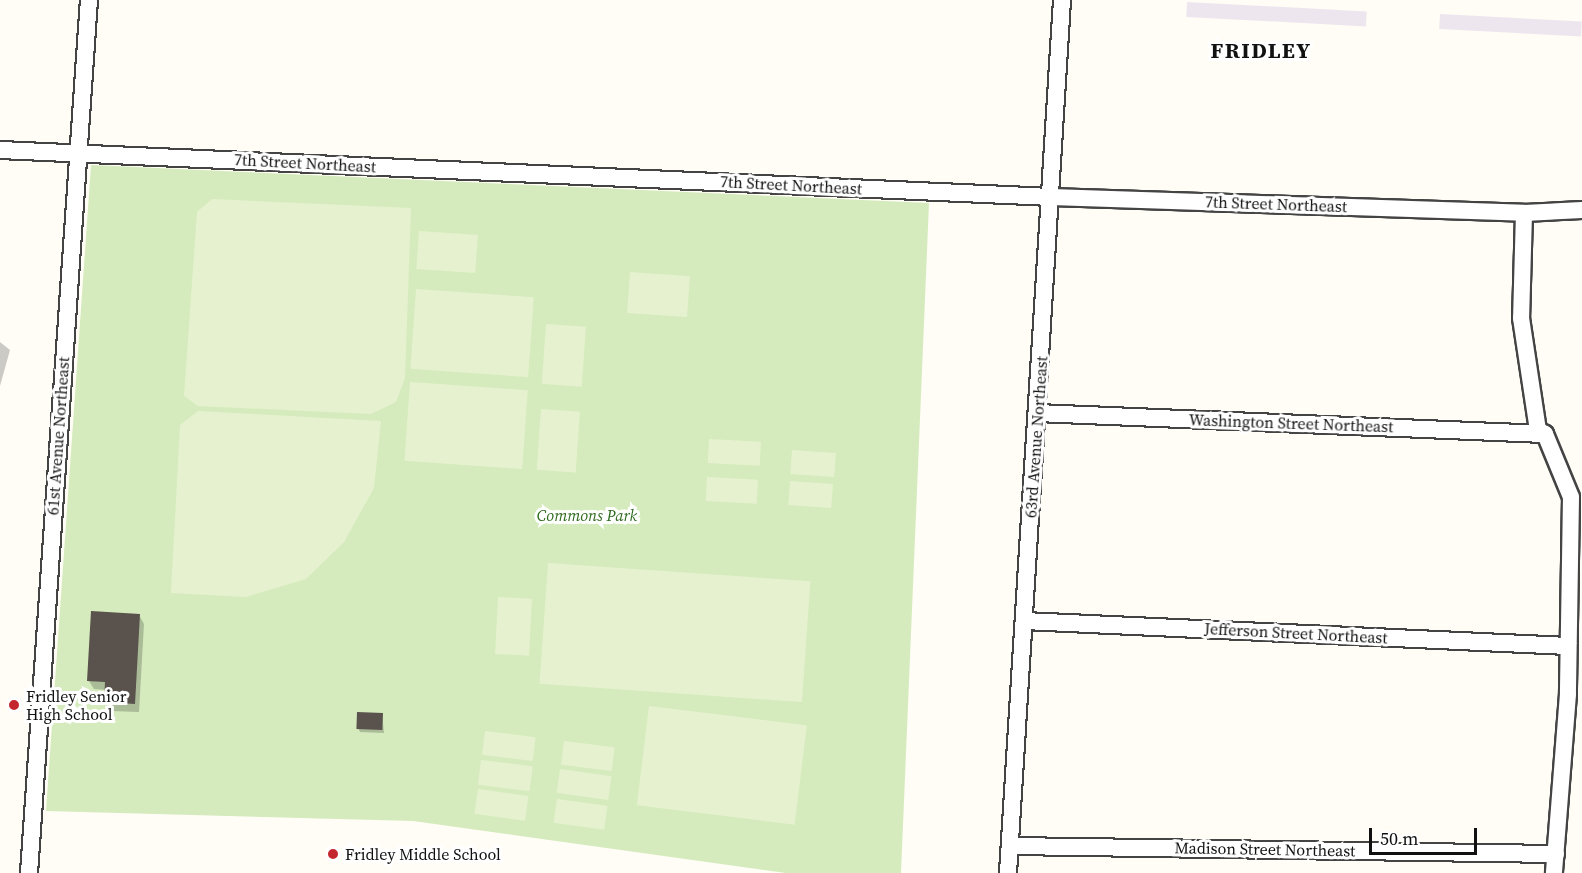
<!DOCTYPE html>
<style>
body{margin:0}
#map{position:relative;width:1582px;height:873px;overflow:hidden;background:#fffdf5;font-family:"Source Serif 4",serif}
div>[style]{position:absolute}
.industrial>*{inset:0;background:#eee6ef;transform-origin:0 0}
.green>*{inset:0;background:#d5ebbd}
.pitch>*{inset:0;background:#e6f2cf;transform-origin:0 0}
.shadow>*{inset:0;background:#0003}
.building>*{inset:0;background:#5a524d;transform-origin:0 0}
.roads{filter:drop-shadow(2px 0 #444) drop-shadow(-2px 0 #444) drop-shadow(0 2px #444) drop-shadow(0 -2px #444)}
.minor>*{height:16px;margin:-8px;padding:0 8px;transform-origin:8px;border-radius:8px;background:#fff}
.dots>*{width:16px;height:16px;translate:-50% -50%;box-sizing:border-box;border:3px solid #fff;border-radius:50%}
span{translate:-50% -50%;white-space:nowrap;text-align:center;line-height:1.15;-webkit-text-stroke:6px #fff;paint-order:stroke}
.street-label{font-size:16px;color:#111}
.park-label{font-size:16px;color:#2f6b1f;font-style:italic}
.poi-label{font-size:16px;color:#111}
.left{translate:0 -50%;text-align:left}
.district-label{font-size:22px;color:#111;font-weight:700;letter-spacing:1.5px}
.scale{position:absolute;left:1369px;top:828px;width:108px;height:27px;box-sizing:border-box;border:3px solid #111;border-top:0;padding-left:8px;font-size:18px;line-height:21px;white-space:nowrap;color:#111;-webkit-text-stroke:4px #fff;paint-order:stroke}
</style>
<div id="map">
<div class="industrial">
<i style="left:1187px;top:2px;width:180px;height:15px;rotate:3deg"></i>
<i style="left:1440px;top:14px;width:142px;height:15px;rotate:3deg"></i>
</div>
<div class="green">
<i style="clip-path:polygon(91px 165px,929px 203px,901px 873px,786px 873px,413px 821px,46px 811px)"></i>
</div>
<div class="pitch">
<i style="clip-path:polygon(212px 199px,411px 208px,405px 378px,396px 402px,371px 414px,198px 406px,184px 396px,197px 212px)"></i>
<i style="left:419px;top:231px;width:59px;height:38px;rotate:4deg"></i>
<i style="left:630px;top:272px;width:60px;height:41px;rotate:4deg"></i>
<i style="left:416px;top:289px;width:118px;height:80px;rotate:4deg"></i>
<i style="left:546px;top:324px;width:40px;height:60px;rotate:4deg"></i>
<i style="left:410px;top:382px;width:118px;height:79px;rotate:4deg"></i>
<i style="left:541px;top:409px;width:39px;height:61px;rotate:4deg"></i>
<i style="clip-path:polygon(198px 411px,381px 421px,374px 488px,344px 542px,306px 579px,246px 597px,171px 593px,180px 425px)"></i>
<i style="left:709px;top:439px;width:52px;height:24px;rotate:3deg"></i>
<i style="left:792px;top:450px;width:44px;height:24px;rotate:4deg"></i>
<i style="left:707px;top:477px;width:51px;height:24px;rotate:3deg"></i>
<i style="left:790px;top:481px;width:43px;height:24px;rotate:4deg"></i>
<i style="left:548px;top:563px;width:263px;height:121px;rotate:4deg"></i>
<i style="left:498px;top:597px;width:34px;height:57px;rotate:3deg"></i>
<i style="left:649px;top:706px;width:159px;height:100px;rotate:7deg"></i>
<i style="left:485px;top:731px;width:51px;height:24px;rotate:7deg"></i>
<i style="left:564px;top:741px;width:51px;height:24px;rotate:7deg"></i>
<i style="left:481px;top:760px;width:52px;height:25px;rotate:7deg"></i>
<i style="left:560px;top:769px;width:52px;height:24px;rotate:8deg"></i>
<i style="left:478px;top:789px;width:51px;height:25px;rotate:8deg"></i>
<i style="left:557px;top:799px;width:51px;height:24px;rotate:8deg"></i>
</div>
<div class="shadow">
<i style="clip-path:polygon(0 342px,10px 350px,0 386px)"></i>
<i style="clip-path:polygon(139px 615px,144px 624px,139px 712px,111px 711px,107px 690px,94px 689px,89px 681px)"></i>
<i style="clip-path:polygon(382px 714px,384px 733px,360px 732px,358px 728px)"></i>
</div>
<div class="building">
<i style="clip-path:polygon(91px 611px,140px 614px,135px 704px,104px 702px,105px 682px,87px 681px)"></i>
<i style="left:357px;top:712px;width:26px;height:17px;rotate:2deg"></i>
</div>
<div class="roads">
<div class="minor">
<i style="left:0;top:150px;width:1052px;rotate:2.56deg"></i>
<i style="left:1051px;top:197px;width:473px;rotate:1.9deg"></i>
<i style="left:1524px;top:213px;width:58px;rotate:-3deg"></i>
<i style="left:1524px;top:213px;width:105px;rotate:91.6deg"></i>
<i style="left:1521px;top:318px;width:113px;rotate:81.4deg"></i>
<i style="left:1538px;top:430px;width:8px;rotate:30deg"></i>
<i style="left:1545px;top:434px;width:68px;rotate:67.6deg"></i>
<i style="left:1571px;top:497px;width:197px;rotate:90.9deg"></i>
<i style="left:1568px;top:694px;width:180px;rotate:94.5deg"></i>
<i style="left:1037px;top:413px;width:508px;rotate:2.37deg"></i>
<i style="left:1024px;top:621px;width:545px;rotate:2.63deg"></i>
<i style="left:1010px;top:846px;width:546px;rotate:0.84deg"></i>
<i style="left:29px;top:873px;width:875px;rotate:-86.07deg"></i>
<i style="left:1008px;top:873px;width:875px;rotate:-86.46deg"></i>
</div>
</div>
<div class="dots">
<i style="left:14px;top:705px;background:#c4262e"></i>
<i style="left:333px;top:854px;background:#c4262e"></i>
</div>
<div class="street-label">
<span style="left:305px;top:163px;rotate:3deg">7th Street Northeast</span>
<span style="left:791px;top:185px;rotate:3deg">7th Street Northeast</span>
<span style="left:1276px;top:204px;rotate:2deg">7th Street Northeast</span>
<span style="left:1291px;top:423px;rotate:2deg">Washington Street Northeast</span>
<span style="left:58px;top:436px;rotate:-86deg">61st Avenue Northeast</span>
<span style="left:1036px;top:437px;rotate:-86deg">63rd Avenue Northeast</span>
<span style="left:1296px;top:633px;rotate:3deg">Jefferson Street Northeast</span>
<span style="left:1265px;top:849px;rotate:1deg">Madison Street Northeast</span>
</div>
<div class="park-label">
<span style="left:587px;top:515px">Commons Park</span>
</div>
<div class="poi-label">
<span class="left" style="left:26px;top:705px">Fridley Senior<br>High School</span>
<span class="left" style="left:345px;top:854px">Fridley Middle School</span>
</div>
<div class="district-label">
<span style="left:1261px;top:51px">FRIDLEY</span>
</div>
<div class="scale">50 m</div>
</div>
